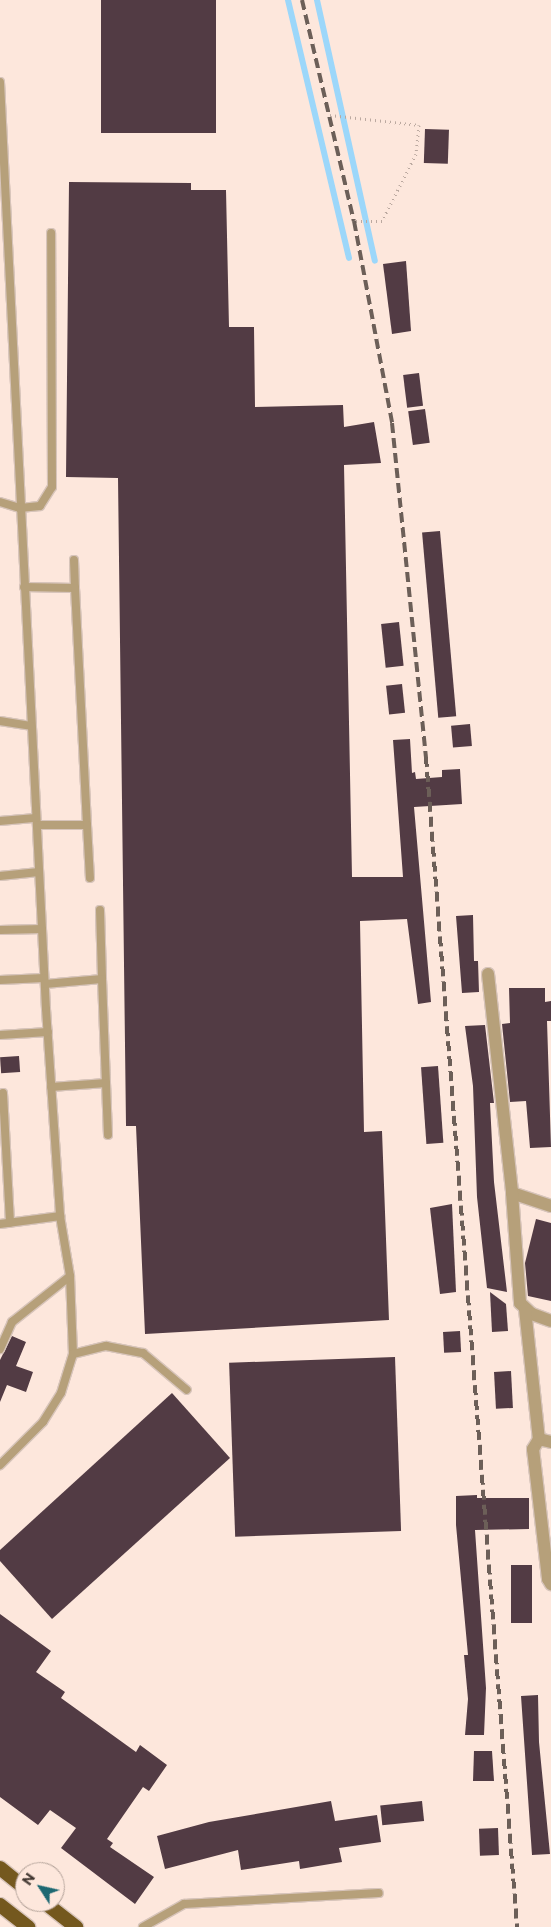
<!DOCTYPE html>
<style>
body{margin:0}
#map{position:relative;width:551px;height:1927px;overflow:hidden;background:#fde7dc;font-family:Montserrat,sans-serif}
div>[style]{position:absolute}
.stream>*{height:6px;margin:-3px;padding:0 3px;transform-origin:3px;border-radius:3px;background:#9cd7fa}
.building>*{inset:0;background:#523b44;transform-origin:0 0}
.path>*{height:3px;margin-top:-1.5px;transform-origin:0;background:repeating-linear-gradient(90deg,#bba9a0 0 1px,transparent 0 5px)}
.roads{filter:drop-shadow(1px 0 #d7c4ba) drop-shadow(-1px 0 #d7c4ba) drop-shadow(0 1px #d7c4ba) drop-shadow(0 -1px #d7c4ba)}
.service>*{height:8px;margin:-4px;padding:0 4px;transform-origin:4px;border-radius:4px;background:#b6a07a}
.minor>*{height:12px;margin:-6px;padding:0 6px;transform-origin:6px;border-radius:6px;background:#b6a07a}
.trunk>*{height:14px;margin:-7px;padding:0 7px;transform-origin:7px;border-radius:7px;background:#74581e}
.rail>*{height:4px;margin-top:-2px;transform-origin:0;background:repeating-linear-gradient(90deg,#6c5f58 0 10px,transparent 0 15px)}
span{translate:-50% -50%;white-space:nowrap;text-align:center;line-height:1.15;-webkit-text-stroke:5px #fde7dc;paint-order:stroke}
.north{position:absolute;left:15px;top:1862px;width:50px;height:50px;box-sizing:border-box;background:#fde7dc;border:1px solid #b2a198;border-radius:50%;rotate:305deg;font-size:14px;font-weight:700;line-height:20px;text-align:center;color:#413731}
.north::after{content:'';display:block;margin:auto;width:18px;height:22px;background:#1d6872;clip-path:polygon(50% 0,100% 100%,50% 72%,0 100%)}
</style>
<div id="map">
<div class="stream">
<i style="left:288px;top:0;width:265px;rotate:76.7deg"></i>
<i style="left:317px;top:0;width:267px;rotate:77.5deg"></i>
</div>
<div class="building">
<i style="left:101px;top:0;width:115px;height:133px"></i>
<i style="left:425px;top:129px;width:24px;height:34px;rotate:2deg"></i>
<i style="clip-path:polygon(69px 182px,191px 183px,191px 190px,226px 190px,229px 327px,254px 327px,255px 407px,343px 405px,344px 427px,374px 422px,381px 463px,344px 465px,352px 877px,403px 877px,393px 740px,410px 739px,412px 773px,415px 772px,416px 779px,442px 777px,442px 770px,460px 769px,462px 804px,414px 807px,431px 1002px,418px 1004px,407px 919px,360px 921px,364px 1132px,382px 1131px,389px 1320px,145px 1334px,136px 1126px,126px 1126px,118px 478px,66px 477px)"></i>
<i style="clip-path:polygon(406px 261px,411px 331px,392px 334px,383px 264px)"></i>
<i style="left:419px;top:373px;width:33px;height:16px;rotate:83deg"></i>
<i style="left:425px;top:409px;width:34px;height:17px;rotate:82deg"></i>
<i style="left:440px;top:531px;width:186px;height:18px;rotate:85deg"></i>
<i style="left:399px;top:622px;width:44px;height:18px;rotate:84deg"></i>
<i style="left:402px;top:684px;width:29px;height:16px;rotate:84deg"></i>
<i style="left:470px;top:724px;width:22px;height:19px;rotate:85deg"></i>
<i style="clip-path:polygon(473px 915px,474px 961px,478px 961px,479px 992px,462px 993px,456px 916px)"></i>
<i style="clip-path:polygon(509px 988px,545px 988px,545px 1002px,551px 1001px,551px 1021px,547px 1021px,551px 1147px,530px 1148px,526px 1101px,510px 1102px,502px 1024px,510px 1023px)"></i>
<i style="clip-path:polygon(485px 1025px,494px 1103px,490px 1103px,494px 1182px,507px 1292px,487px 1288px,477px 1197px,473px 1086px,465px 1026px)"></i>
<i style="left:19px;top:1056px;width:16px;height:19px;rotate:86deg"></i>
<i style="left:438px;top:1066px;width:77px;height:17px;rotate:86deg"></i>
<i style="clip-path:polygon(452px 1204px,456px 1292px,440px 1294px,430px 1208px)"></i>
<i style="clip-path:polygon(536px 1219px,551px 1223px,551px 1301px,528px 1296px,525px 1263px)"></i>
<i style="clip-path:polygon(490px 1292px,506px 1304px,508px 1331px,492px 1332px)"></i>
<i style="left:460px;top:1331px;width:21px;height:17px;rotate:87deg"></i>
<i style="clip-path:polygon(12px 1336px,26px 1342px,16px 1366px,33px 1372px,26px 1392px,7px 1385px,0 1402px,0 1360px)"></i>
<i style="left:395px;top:1357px;width:174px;height:166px;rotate:88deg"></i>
<i style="left:511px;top:1371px;width:37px;height:17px;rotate:87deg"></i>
<i style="clip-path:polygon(172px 1393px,230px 1458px,52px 1619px,0 1561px,0 1550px)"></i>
<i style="clip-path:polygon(477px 1495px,477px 1498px,529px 1498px,529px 1529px,475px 1530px,486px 1688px,484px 1735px,465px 1735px,468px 1699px,464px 1655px,468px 1655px,456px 1525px,456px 1496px)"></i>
<i style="left:511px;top:1565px;width:21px;height:58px"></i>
<i style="clip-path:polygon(0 1614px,51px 1651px,36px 1672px,65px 1692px,61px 1698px,136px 1752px,140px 1745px,167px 1765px,149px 1791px,143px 1787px,107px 1839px,113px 1843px,110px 1847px,154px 1877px,135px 1904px,61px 1848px,76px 1828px,50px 1810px,38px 1825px,0 1797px)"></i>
<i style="clip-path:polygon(538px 1695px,539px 1742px,550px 1854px,532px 1855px,521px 1696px)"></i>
<i style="clip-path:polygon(474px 1751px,492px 1751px,494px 1781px,473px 1781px)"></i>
<i style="clip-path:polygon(331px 1801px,335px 1821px,377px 1815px,381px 1842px,339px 1848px,342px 1862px,300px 1869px,299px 1861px,241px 1870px,238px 1850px,165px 1869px,157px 1836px,209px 1822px)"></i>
<i style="left:422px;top:1801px;width:20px;height:42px;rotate:84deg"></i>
<i style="left:498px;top:1828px;width:27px;height:19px;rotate:88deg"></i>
</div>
<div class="path">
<i style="left:330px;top:115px;width:90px;rotate:6.4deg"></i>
<i style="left:419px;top:125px;width:29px;rotate:96deg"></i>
<i style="left:416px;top:154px;width:75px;rotate:116.9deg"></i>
<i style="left:382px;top:221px;width:28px;rotate:180deg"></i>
</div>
<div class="roads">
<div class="service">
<i style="left:0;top:82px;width:928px;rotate:87.16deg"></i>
<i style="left:46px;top:1009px;width:207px;rotate:86.1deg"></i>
<i style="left:60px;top:1216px;width:61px;rotate:80.5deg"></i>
<i style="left:70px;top:1276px;width:78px;rotate:87.8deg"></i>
<i style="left:73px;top:1354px;width:41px;rotate:107.1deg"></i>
<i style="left:61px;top:1393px;width:34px;rotate:122deg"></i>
<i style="left:43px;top:1422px;width:61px;rotate:135deg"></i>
<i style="left:0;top:502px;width:21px;rotate:17deg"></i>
<i style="left:20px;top:508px;width:20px;rotate:-6deg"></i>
<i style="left:40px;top:506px;width:22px;rotate:-58deg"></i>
<i style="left:52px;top:487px;width:254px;rotate:-90.2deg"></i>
<i style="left:74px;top:560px;width:28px;rotate:88deg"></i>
<i style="left:24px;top:587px;width:51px;rotate:1.1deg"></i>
<i style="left:75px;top:588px;width:237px;rotate:87.1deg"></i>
<i style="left:87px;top:825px;width:50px;rotate:180deg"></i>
<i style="left:0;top:721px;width:31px;rotate:9deg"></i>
<i style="left:0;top:821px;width:36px;rotate:-5deg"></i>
<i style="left:87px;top:825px;width:53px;rotate:86.8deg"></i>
<i style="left:0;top:876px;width:39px;rotate:-6deg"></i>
<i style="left:100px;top:910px;width:69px;rotate:88.3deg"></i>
<i style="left:0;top:930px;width:42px;rotate:-1.4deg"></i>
<i style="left:0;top:980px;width:44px;rotate:-2.6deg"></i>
<i style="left:45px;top:984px;width:57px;rotate:-5deg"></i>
<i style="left:102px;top:979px;width:104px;rotate:87.8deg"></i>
<i style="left:106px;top:1083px;width:55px;rotate:175.8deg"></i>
<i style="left:0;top:1035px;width:48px;rotate:-3.6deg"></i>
<i style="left:106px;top:1083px;width:52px;rotate:87.8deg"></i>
<i style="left:3px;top:1093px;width:130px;rotate:86.9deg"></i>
<i style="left:0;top:1224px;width:61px;rotate:-7.6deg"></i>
<i style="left:0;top:1349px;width:30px;rotate:-66deg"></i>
<i style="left:12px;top:1322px;width:74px;rotate:-38.4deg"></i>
<i style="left:73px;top:1354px;width:34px;rotate:-14deg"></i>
<i style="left:106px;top:1346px;width:38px;rotate:11deg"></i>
<i style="left:143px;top:1353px;width:57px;rotate:40.1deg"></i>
<i style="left:143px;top:1927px;width:47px;rotate:-29.3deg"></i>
<i style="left:184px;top:1904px;width:195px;rotate:-3.2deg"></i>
</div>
<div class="minor">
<i style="left:488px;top:974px;width:220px;rotate:83.7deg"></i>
<i style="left:512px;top:1193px;width:41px;rotate:18.4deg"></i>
<i style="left:512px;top:1193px;width:110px;rotate:85.8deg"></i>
<i style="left:520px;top:1303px;width:16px;rotate:43deg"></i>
<i style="left:532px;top:1314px;width:20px;rotate:20deg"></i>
<i style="left:525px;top:1309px;width:131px;rotate:83.9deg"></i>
<i style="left:551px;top:1442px;width:12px;rotate:-166deg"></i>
<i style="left:539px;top:1439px;width:12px;rotate:121deg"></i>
<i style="left:533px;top:1449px;width:131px;rotate:83.4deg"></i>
<i style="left:548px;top:1579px;width:6px;rotate:59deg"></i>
</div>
<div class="trunk">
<i style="left:0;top:1868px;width:32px;rotate:39deg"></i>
<i style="left:44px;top:1902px;width:41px;rotate:38deg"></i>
<i style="left:0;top:1905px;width:36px;rotate:38deg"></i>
</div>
</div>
<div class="rail">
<i style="left:302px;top:0;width:227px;rotate:76.8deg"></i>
<i style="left:354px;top:221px;width:206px;rotate:79.3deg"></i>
<i style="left:392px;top:423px;width:336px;rotate:84.2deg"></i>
<i style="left:426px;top:757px;width:1174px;rotate:85.55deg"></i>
</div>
<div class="north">N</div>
</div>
